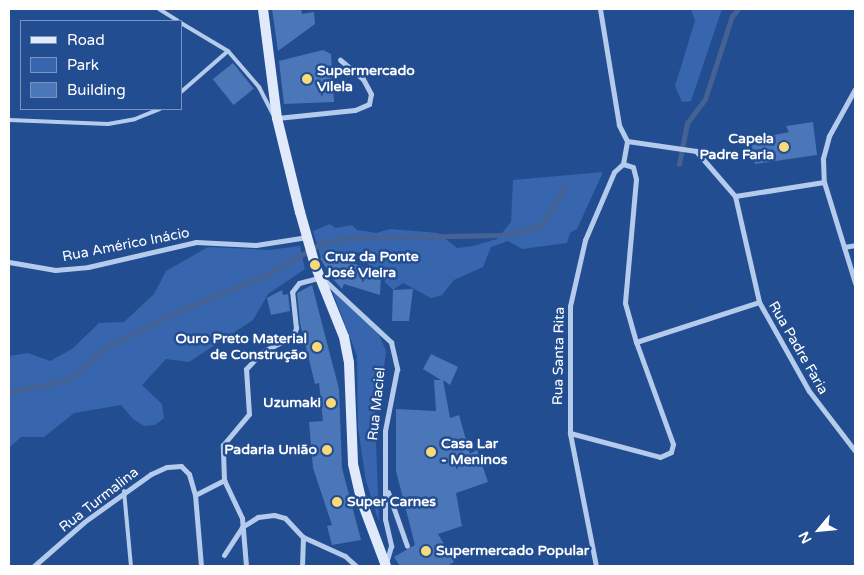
<!DOCTYPE html>
<meta charset="utf-8">
<style>
body{margin:0}
#map{position:relative;width:864px;height:575px;overflow:hidden;background:#234d91;font-family:"Varela Round",sans-serif}
div>[style]{position:absolute}
.green>*{inset:0;background:#3766ae}
.stream>*{height:5px;margin:-2.5px;padding:0 2.5px;transform-origin:2.5px;border-radius:2.5px;background:#446293}
.building>*{inset:0;background:#4b76b8;transform-origin:0 0}
.lane>*{height:4px;margin:-2px;padding:0 2px;transform-origin:2px;border-radius:2px;background:#b5cbec}
.street>*{height:5px;margin:-2.5px;padding:0 2.5px;transform-origin:2.5px;border-radius:2.5px;background:#b5cbec}
.secondary>*{height:10px;margin:-5px;padding:0 5px;transform-origin:5px;border-radius:5px;background:#e0eafa}
.dots>*{width:14px;height:14px;translate:-50% -50%;box-sizing:border-box;border:2px solid #234d91;border-radius:50%}
span{translate:-50% -50%;white-space:nowrap;text-align:center;line-height:1.15;-webkit-text-stroke:5px #234d91;paint-order:stroke}
.poi-label{font-size:14px;color:#fff;font-weight:700}
.left{translate:0 -50%;text-align:left}
.right{translate:-100% -50%;text-align:right}
.street-label{font-size:14px;color:#fff}
.frame{position:absolute;inset:0;border:10px solid #fff;pointer-events:none}
.legend{position:absolute;left:20px;top:20px;width:162px;height:90px;box-sizing:border-box;background:#234d91;border:1px solid #7b94bd;margin:0;padding:6px 9px;list-style:none;font-size:15px;color:#fff}
.legend li{display:flex;align-items:center;gap:10px;height:25px}
.legend b{width:25px;border:1px solid #7b94bd}
.north{position:absolute;left:794px;top:505px;width:50px;height:50px;-webkit-text-stroke:4px #234d91;paint-order:stroke;rotate:242deg;font-size:14px;font-weight:700;line-height:20px;text-align:center;color:#fff}
.north::after{content:'';display:block;margin:auto;width:18px;height:22px;background:#fff;clip-path:polygon(50% 0,100% 100%,50% 72%,0 100%)}
</style>
<div id="map">
<div class="green">
<i style="clip-path:polygon(691px 9px,722px 9px,691px 101px,682px 102px,675px 86px,695px 21px)"></i>
<i style="clip-path:polygon(603px 172px,577px 229px,570px 233px,567px 243px,522px 249px,508px 241px,491px 247px,483px 267px,454px 280px,442px 295px,431px 298px,403px 283px,393px 290px,385px 282px,384px 272px,350px 256px,321px 258px,313px 231px,330px 224px,336px 228px,352px 225px,357px 230px,376px 233px,390px 229px,438px 233px,457px 248px,473px 246px,497px 239px,511px 222px,513px 180px)"></i>
<i style="clip-path:polygon(300px 246px,305px 269px,268px 294px,253px 320px,189px 362px,166px 359px,142px 385px,162px 404px,164px 418px,155px 425px,144px 426px,133px 419px,121px 405px,74px 413px,44px 437px,21px 437px,9px 448px,9px 356px,28px 353px,50px 361px,72px 349px,99px 323px,124px 322px,154px 294px,166px 271px,208px 247px,269px 250px)"></i>
<i style="clip-path:polygon(327px 277px,341px 296px,376px 328px,386px 351px,384px 367px,374px 388px,379px 522px,366px 481px,358px 428px,357px 356px)"></i>
</div>
<div class="stream">
<i style="left:679px;top:164px;width:42px;rotate:-79deg"></i>
<i style="left:687px;top:123px;width:30px;rotate:-53deg"></i>
<i style="left:705px;top:99px;width:87px;rotate:-72deg"></i>
<i style="left:732px;top:16px;width:9px;rotate:-49deg"></i>
<i style="left:9px;top:392px;width:60px;rotate:-11.5deg"></i>
<i style="left:68px;top:380px;width:52px;rotate:-40.4deg"></i>
<i style="left:108px;top:346px;width:72px;rotate:-26.6deg"></i>
<i style="left:172px;top:314px;width:100px;rotate:-22.4deg"></i>
<i style="left:264px;top:276px;width:69px;rotate:-29.5deg"></i>
<i style="left:324px;top:242px;width:22px;rotate:-10deg"></i>
<i style="left:346px;top:238px;width:156px;rotate:-1.1deg"></i>
<i style="left:502px;top:235px;width:40px;rotate:-13deg"></i>
<i style="left:541px;top:226px;width:46px;rotate:-58.4deg"></i>
</div>
<div class="building">
<i style="clip-path:polygon(272px 9px,301px 9px,302px 14px,314px 12px,315px 24px,278px 51px)"></i>
<i style="clip-path:polygon(323px 50px,331px 54px,334px 102px,284px 104px,279px 61px)"></i>
<i style="left:233px;top:63px;width:33px;height:26px;rotate:51deg"></i>
<i style="clip-path:polygon(813px 122px,817px 155px,755px 164px,751px 140px,789px 132px,786px 126px)"></i>
<i style="clip-path:polygon(320px 258px,342px 259px,381px 274px,380px 295px,344px 284px,342px 289px,332px 278px)"></i>
<i style="clip-path:polygon(312px 285px,339px 389px,342px 468px,361px 540px,332px 545px,327px 526px,332px 525px,313px 468px,309px 422px,323px 421px,319px 383px,315px 384px,300px 323px,297px 293px)"></i>
<i style="clip-path:polygon(413px 289px,409px 321px,392px 321px,393px 290px)"></i>
<i style="clip-path:polygon(282px 290px,283px 295px,288px 294px,290px 311px,271px 315px,267px 298px)"></i>
<i style="clip-path:polygon(431px 354px,458px 367px,450px 385px,443px 380px,450px 418px,459px 415px,470px 454px,477px 450px,488px 482px,456px 493px,462px 526px,438px 534px,454px 562px,447px 566px,400px 566px,394px 557px,415px 545px,396px 471px,396px 409px,436px 411px,434px 380px,441px 380px,423px 369px)"></i>
</div>
<div class="lane">
<i style="left:159px;top:9px;width:22px;rotate:32deg"></i>
<i style="left:181px;top:23px;width:55px;rotate:30.8deg"></i>
<i style="left:228px;top:51px;width:48px;rotate:49.3deg"></i>
<i style="left:259px;top:87px;width:31px;rotate:63deg"></i>
<i style="left:181px;top:92px;width:62px;rotate:-41.1deg"></i>
<i style="left:9px;top:120px;width:99px;rotate:2.3deg"></i>
<i style="left:108px;top:124px;width:27px;rotate:-10deg"></i>
<i style="left:135px;top:119px;width:27px;rotate:-22deg"></i>
<i style="left:124px;top:491px;width:75px;rotate:84.7deg"></i>
</div>
<div class="street">
<i style="left:855px;top:89px;width:54px;rotate:119deg"></i>
<i style="left:829px;top:136px;width:24px;rotate:105deg"></i>
<i style="left:823px;top:159px;width:23px;rotate:88deg"></i>
<i style="left:824px;top:182px;width:106px;rotate:72.9deg"></i>
<i style="left:277px;top:118px;width:78px;rotate:-5.9deg"></i>
<i style="left:355px;top:110px;width:15px;rotate:-23deg"></i>
<i style="left:369px;top:104px;width:10px;rotate:-79deg"></i>
<i style="left:371px;top:94px;width:17px;rotate:-118deg"></i>
<i style="left:363px;top:79px;width:30px;rotate:-140deg"></i>
<i style="left:627px;top:141px;width:70px;rotate:8.2deg"></i>
<i style="left:696px;top:151px;width:60px;rotate:49.1deg"></i>
<i style="left:735px;top:196px;width:109px;rotate:77.2deg"></i>
<i style="left:759px;top:302px;width:102px;rotate:60.7deg"></i>
<i style="left:809px;top:391px;width:76px;rotate:52.5deg"></i>
<i style="left:623px;top:164px;width:10px;rotate:17deg"></i>
<i style="left:633px;top:167px;width:12px;rotate:76deg"></i>
<i style="left:636px;top:179px;width:124px;rotate:95.1deg"></i>
<i style="left:625px;top:303px;width:41px;rotate:74.2deg"></i>
<i style="left:636px;top:342px;width:129px;rotate:-18deg"></i>
<i style="left:735px;top:196px;width:90px;rotate:-8.9deg"></i>
<i style="left:844px;top:247px;width:11px;rotate:-10deg"></i>
<i style="left:9px;top:262px;width:47px;rotate:9.9deg"></i>
<i style="left:55px;top:270px;width:33px;rotate:-5deg"></i>
<i style="left:88px;top:267px;width:111px;rotate:-13deg"></i>
<i style="left:196px;top:242px;width:60px;rotate:2.9deg"></i>
<i style="left:256px;top:245px;width:52px;rotate:-8.9deg"></i>
<i style="left:570px;top:433px;width:93px;rotate:14.9deg"></i>
<i style="left:660px;top:457px;width:12px;rotate:-24deg"></i>
<i style="left:671px;top:452px;width:8px;rotate:-76deg"></i>
<i style="left:673px;top:444px;width:109px;rotate:-109.9deg"></i>
<i style="left:224px;top:480px;width:42px;rotate:64.7deg"></i>
<i style="left:242px;top:518px;width:48px;rotate:85.2deg"></i>
<i style="left:388px;top:492px;width:57px;rotate:70.6deg"></i>
<i style="left:224px;top:555px;width:33px;rotate:-57deg"></i>
<i style="left:242px;top:527px;width:19px;rotate:-32deg"></i>
<i style="left:258px;top:517px;width:16px;rotate:-7deg"></i>
<i style="left:274px;top:515px;width:11px;rotate:15deg"></i>
<i style="left:285px;top:518px;width:26px;rotate:47deg"></i>
<i style="left:303px;top:537px;width:46px;rotate:24.3deg"></i>
<i style="left:345px;top:556px;width:15px;rotate:42deg"></i>
<i style="left:34px;top:566px;width:67px;rotate:-41.3deg"></i>
<i style="left:84px;top:522px;width:82px;rotate:-35.6deg"></i>
<i style="left:151px;top:474px;width:17px;rotate:-24deg"></i>
<i style="left:167px;top:467px;width:14px;rotate:-4deg"></i>
<i style="left:181px;top:466px;width:11px;rotate:45deg"></i>
<i style="left:189px;top:474px;width:22px;rotate:74deg"></i>
<i style="left:201px;top:566px;width:71px;rotate:-94.8deg"></i>
<i style="left:195px;top:495px;width:33px;rotate:-27deg"></i>
<i style="left:224px;top:480px;width:35px;rotate:-92deg"></i>
<i style="left:223px;top:445px;width:40px;rotate:-50deg"></i>
<i style="left:249px;top:414px;width:45px;rotate:-93.8deg"></i>
<i style="left:246px;top:369px;width:23px;rotate:-47deg"></i>
<i style="left:262px;top:352px;width:35px;rotate:-27deg"></i>
<i style="left:293px;top:336px;width:9px;rotate:-69deg"></i>
<i style="left:296px;top:328px;width:36px;rotate:-96deg"></i>
<i style="left:292px;top:292px;width:11px;rotate:-52deg"></i>
<i style="left:299px;top:283px;width:23px;rotate:-15deg"></i>
<i style="left:321px;top:277px;width:96px;rotate:42.9deg"></i>
<i style="left:391px;top:342px;width:28px;rotate:77deg"></i>
<i style="left:397px;top:369px;width:63px;rotate:101deg"></i>
<i style="left:385px;top:431px;width:88px;rotate:90deg"></i>
<i style="left:385px;top:519px;width:28px;rotate:77deg"></i>
<i style="left:391px;top:546px;width:18px;rotate:106deg"></i>
<i style="left:302px;top:566px;width:29px;rotate:-88deg"></i>
<i style="left:596px;top:566px;width:136px;rotate:-101.1deg"></i>
<i style="left:570px;top:433px;width:127px;rotate:-90deg"></i>
<i style="left:570px;top:306px;width:68px;rotate:-77.2deg"></i>
<i style="left:585px;top:240px;width:74px;rotate:-66.9deg"></i>
<i style="left:614px;top:172px;width:12px;rotate:-42deg"></i>
<i style="left:623px;top:164px;width:23px;rotate:-80deg"></i>
<i style="left:627px;top:141px;width:18px;rotate:-117deg"></i>
<i style="left:619px;top:125px;width:118px;rotate:-99.3deg"></i>
</div>
<div class="secondary">
<i style="left:263px;top:9px;width:110px;rotate:82.7deg"></i>
<i style="left:277px;top:118px;width:97px;rotate:76.3deg"></i>
<i style="left:300px;top:212px;width:55px;rotate:74.2deg"></i>
<i style="left:315px;top:265px;width:78px;rotate:68.1deg"></i>
<i style="left:344px;top:337px;width:26px;rotate:79deg"></i>
<i style="left:349px;top:363px;width:101px;rotate:87.7deg"></i>
<i style="left:353px;top:464px;width:39px;rotate:77deg"></i>
<i style="left:362px;top:502px;width:68px;rotate:69.4deg"></i>
</div>
<div class="dots">
<i style="left:307px;top:79px;background:#f8da77"></i>
<i style="left:784px;top:147px;background:#f8da77"></i>
<i style="left:315px;top:265px;background:#f8da77"></i>
<i style="left:317px;top:347px;background:#f8da77"></i>
<i style="left:331px;top:403px;background:#f8da77"></i>
<i style="left:327px;top:450px;background:#f8da77"></i>
<i style="left:431px;top:452px;background:#f8da77"></i>
<i style="left:337px;top:502px;background:#f8da77"></i>
<i style="left:426px;top:551px;background:#f8da77"></i>
</div>
<div class="poi-label">
<span class="left" style="left:317px;top:79px">Supermercado<br>Vilela</span>
<span class="right" style="left:774px;top:147px">Capela<br>Padre Faria</span>
<span class="left" style="left:325px;top:265px">Cruz da Ponte<br>José Vieira</span>
<span class="right" style="left:307px;top:347px">Ouro Preto Material<br>de Construção</span>
<span class="right" style="left:321px;top:403px">Uzumaki</span>
<span class="left" style="left:441px;top:452px">Casa Lar<br>- Meninos</span>
<span class="right" style="left:317px;top:450px">Padaria União</span>
<span class="left" style="left:347px;top:502px">Super Carnes</span>
<span class="left" style="left:436px;top:551px">Supermercado Popular</span>
</div>
<div class="street-label">
<span style="left:126px;top:245px;rotate:-11deg">Rua Américo Inácio</span>
<span style="left:798px;top:348px;rotate:60deg">Rua Padre Faria</span>
<span style="left:559px;top:356px;rotate:-89deg">Rua Santa Rita</span>
<span style="left:377px;top:404px;rotate:-84deg">Rua Maciel</span>
<span style="left:99px;top:500px;rotate:-38deg">Rua Turmalina</span>
</div>
<div class="frame"></div>
<ul class="legend">
<li><b style="height:6px;background:#e0eafa"></b>Road</li>
<li><b style="height:14px;background:#3766ae"></b>Park</li>
<li><b style="height:14px;background:#4b76b8"></b>Building</li>
</ul>
<div class="north">N</div>
</div>
